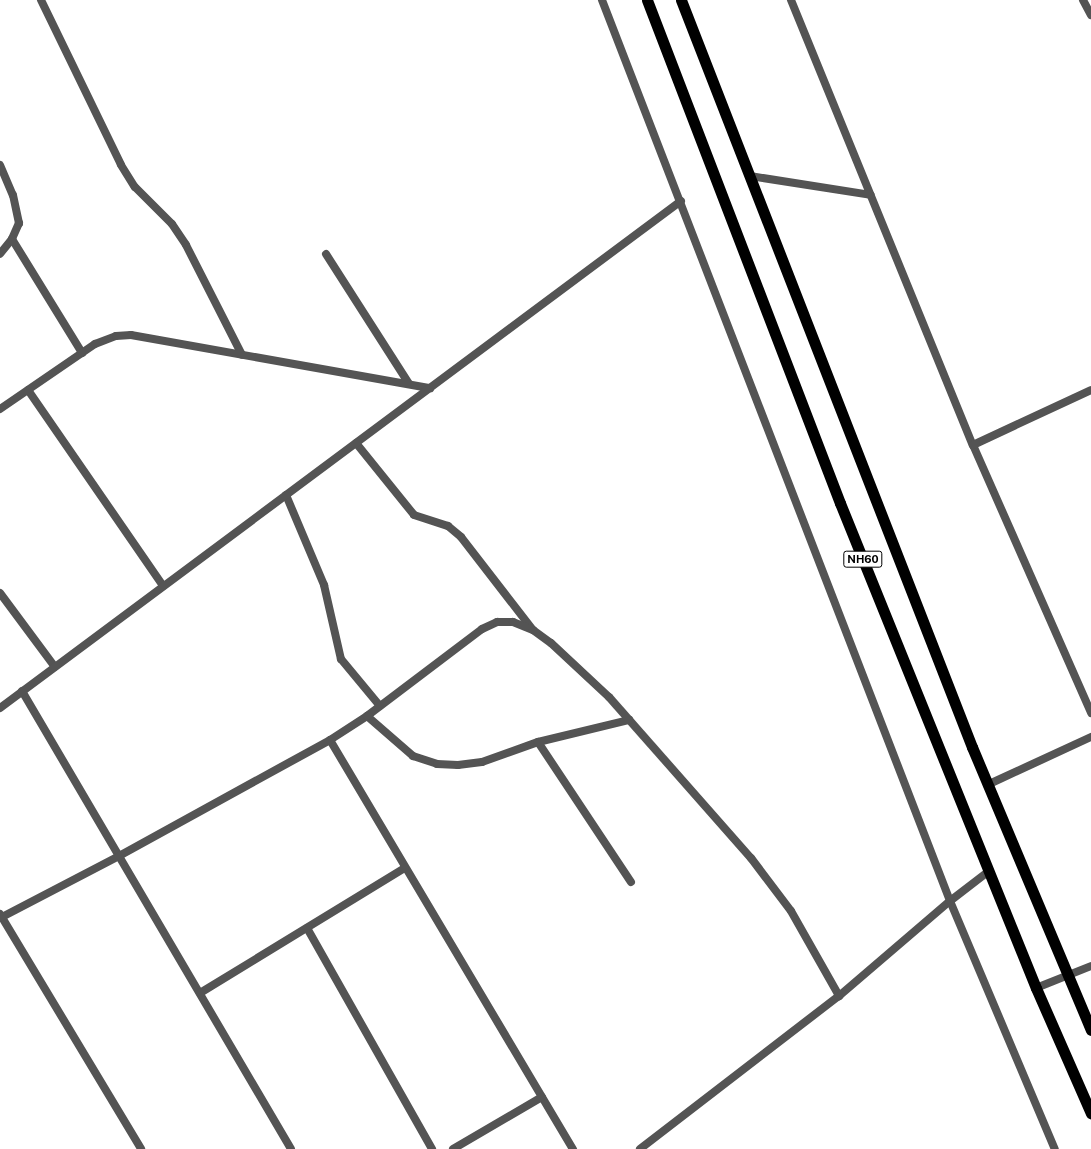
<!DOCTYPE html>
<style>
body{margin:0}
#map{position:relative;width:1091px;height:1149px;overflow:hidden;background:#fff;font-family:"Public Sans",sans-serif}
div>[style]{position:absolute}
.service>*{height:8px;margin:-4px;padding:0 4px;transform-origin:4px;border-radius:4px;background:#545454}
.minor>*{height:8px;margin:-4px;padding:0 4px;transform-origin:4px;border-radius:4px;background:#545454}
.tertiary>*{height:8px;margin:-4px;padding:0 4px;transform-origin:4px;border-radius:4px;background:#545454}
.trunk>*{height:11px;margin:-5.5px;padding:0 5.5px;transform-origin:5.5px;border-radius:5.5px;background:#000}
span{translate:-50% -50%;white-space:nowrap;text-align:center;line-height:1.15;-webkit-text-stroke:3px #fff;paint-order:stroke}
.shield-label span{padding:1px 3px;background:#fff;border:1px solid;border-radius:3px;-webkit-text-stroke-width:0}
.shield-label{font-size:11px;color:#000;font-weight:700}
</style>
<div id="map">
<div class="service">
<i style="left:791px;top:0;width:481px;rotate:67.8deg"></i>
<i style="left:973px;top:445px;width:293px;rotate:66.2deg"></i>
<i style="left:1083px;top:0;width:17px;rotate:62deg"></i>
<i style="left:750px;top:176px;width:122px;rotate:8.9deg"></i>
<i style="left:326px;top:254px;width:154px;rotate:57.4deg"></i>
<i style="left:973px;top:445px;width:130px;rotate:-25deg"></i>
<i style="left:987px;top:785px;width:115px;rotate:-24.8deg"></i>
</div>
<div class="minor">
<i style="left:41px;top:0;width:183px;rotate:64.1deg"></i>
<i style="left:121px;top:165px;width:26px;rotate:58deg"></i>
<i style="left:135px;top:187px;width:52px;rotate:45deg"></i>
<i style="left:172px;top:224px;width:25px;rotate:56deg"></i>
<i style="left:186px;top:245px;width:123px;rotate:63deg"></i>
<i style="left:0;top:165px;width:33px;rotate:67deg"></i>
<i style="left:13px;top:195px;width:29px;rotate:78deg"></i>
<i style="left:19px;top:223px;width:17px;rotate:114deg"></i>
<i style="left:12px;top:239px;width:19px;rotate:129deg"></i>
<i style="left:12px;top:239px;width:134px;rotate:58.4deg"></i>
<i style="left:28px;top:390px;width:238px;rotate:55.4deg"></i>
<i style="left:0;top:409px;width:115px;rotate:-34.4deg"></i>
<i style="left:95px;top:344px;width:22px;rotate:-21deg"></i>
<i style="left:116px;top:336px;width:15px;rotate:-4deg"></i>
<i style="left:131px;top:335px;width:304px;rotate:10.1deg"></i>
<i style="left:356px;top:443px;width:92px;rotate:51.1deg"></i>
<i style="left:414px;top:515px;width:36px;rotate:18deg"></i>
<i style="left:448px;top:526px;width:17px;rotate:40deg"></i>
<i style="left:461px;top:537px;width:116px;rotate:52.3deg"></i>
<i style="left:286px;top:495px;width:98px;rotate:67.1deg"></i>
<i style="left:324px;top:585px;width:76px;rotate:77.1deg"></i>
<i style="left:341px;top:659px;width:61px;rotate:50.3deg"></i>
<i style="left:0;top:593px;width:92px;rotate:53.4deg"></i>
<i style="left:22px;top:691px;width:531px;rotate:59.57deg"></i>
<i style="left:0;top:708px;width:849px;rotate:-36.67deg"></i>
<i style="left:367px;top:716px;width:61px;rotate:41deg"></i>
<i style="left:413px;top:756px;width:25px;rotate:18deg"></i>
<i style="left:437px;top:764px;width:21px;rotate:3deg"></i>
<i style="left:458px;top:765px;width:24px;rotate:-7deg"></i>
<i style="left:482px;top:762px;width:59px;rotate:-19.7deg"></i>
<i style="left:538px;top:742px;width:94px;rotate:-13.6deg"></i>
<i style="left:330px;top:740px;width:476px;rotate:59.3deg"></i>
<i style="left:538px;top:742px;width:168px;rotate:56.4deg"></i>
<i style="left:0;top:914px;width:274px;rotate:59deg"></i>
<i style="left:2px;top:917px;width:132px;rotate:-27.5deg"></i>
<i style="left:119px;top:856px;width:241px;rotate:-28.8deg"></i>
<i style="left:330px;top:740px;width:44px;rotate:-33deg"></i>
<i style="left:367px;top:716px;width:144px;rotate:-37.1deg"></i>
<i style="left:482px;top:629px;width:17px;rotate:-25deg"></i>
<i style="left:497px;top:622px;width:16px"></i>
<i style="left:513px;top:622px;width:22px;rotate:22deg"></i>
<i style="left:533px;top:630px;width:22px;rotate:36deg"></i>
<i style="left:551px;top:643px;width:79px;rotate:43deg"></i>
<i style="left:609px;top:697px;width:215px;rotate:48.6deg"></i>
<i style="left:751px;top:858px;width:66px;rotate:53deg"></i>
<i style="left:791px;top:911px;width:98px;rotate:60.5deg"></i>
<i style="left:307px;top:928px;width:254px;rotate:60.5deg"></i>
<i style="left:1036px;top:988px;width:59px;rotate:-21.8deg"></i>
<i style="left:200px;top:993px;width:240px;rotate:-31.4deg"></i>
<i style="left:453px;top:1149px;width:103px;rotate:-30.3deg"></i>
</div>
<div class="tertiary">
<i style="left:602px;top:0;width:966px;rotate:68.88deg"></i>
<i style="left:950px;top:901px;width:269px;rotate:67.1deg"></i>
<i style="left:640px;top:1149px;width:251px;rotate:-37.6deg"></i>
<i style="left:839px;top:996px;width:146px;rotate:-40.6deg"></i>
<i style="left:950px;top:901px;width:49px;rotate:-37.6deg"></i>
</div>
<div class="trunk">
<i style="left:647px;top:0;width:539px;rotate:69.01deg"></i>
<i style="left:840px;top:503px;width:523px;rotate:68deg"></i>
<i style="left:1036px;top:988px;width:137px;rotate:66.3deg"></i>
<i style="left:681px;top:0;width:802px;rotate:68.72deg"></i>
<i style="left:972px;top:747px;width:307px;rotate:67.2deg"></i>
</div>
<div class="shield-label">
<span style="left:863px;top:559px">NH60</span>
</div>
</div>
